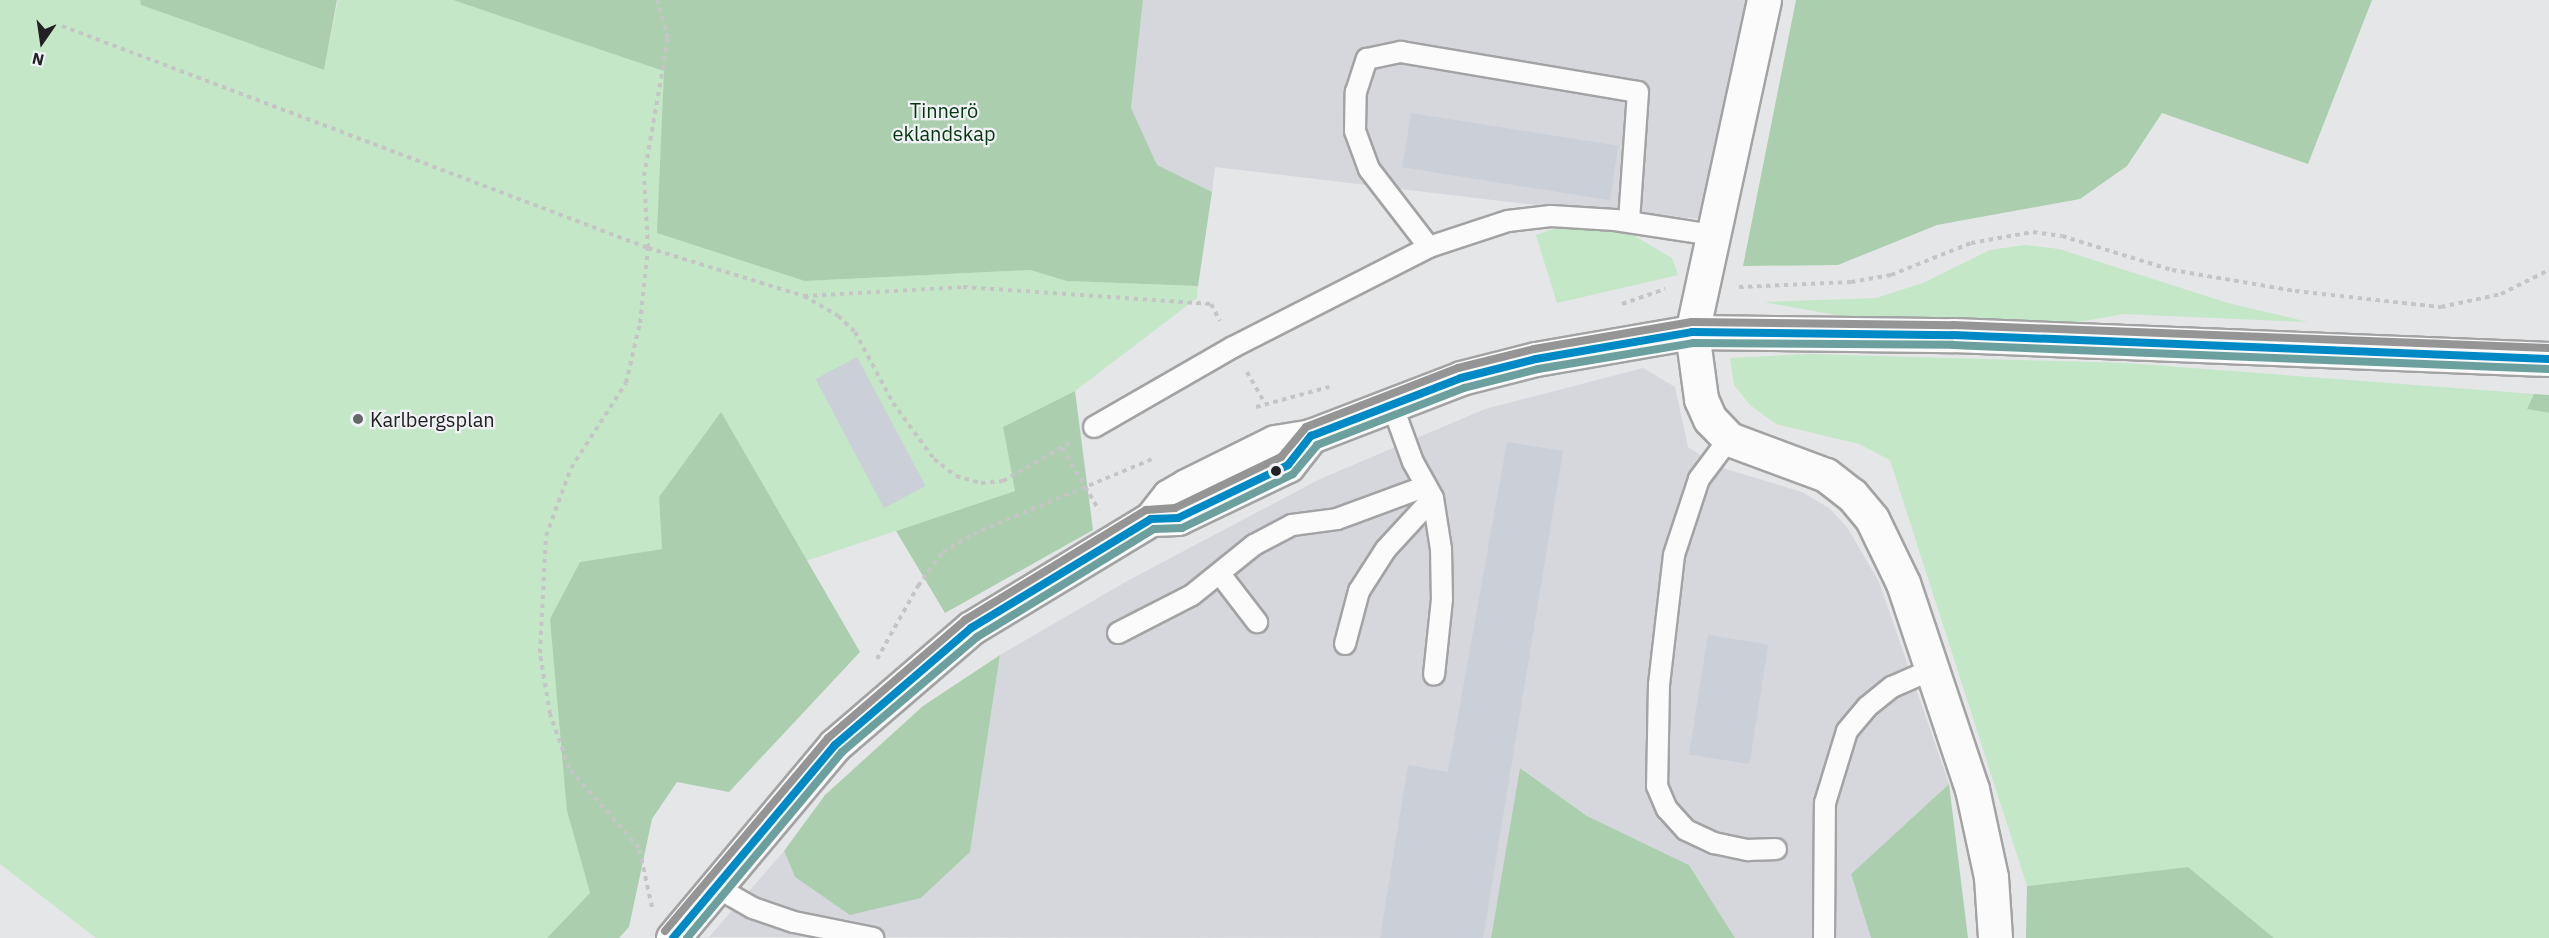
<!DOCTYPE html>
<meta charset="utf-8">
<style>
body{margin:0}
#map{position:relative;width:2549px;height:938px;overflow:hidden;background:#e5e6e7;font-family:"IBM Plex Sans",sans-serif}
div>[style]{position:absolute}
.built>*{inset:0;background:#d5d7dd}
.green>*{inset:0;background:#c3e7c7}
.forest>*{inset:0;background:#abcfae}
.building>*{inset:0;background:#cbcfd8;transform-origin:0 0}
.path>*{height:4px;margin-top:-2px;transform-origin:0;background:repeating-linear-gradient(90deg,#c5c5c6 0 4.5px,transparent 0 9px)}
.roads{filter:drop-shadow(2px 0 #a3a3a4) drop-shadow(-2px 0 #a3a3a4) drop-shadow(0 2px #a3a3a4) drop-shadow(0 -2px #a3a3a4)}
.lane>*{height:20px;margin:-10px;padding:0 10px;transform-origin:10px;border-radius:10px;background:#fbfbfb}
.street>*{height:33px;margin:-16.5px;padding:0 16.5px;transform-origin:16.5px;border-radius:16.5px;background:#fbfbfb}
.secondary>*{height:33px;margin:-16.5px;padding:0 16.5px;transform-origin:16.5px;border-radius:16.5px;background:#fbfbfb}
.bus-1>*{height:8px;margin:-4px;padding:0 4px;transform-origin:4px;border-radius:4px;background:#008ac5}
.bus-2>*{height:8px;margin:-4px;padding:0 4px;transform-origin:4px;border-radius:4px;background:#6ca09e}
.bus-3>*{height:8px;margin:-4px;padding:0 4px;transform-origin:4px;border-radius:4px;background:#959595}
.dots>*{width:16px;height:16px;translate:-50% -50%;box-sizing:border-box;border:3px solid #f1f2f6;border-radius:50%}
span{translate:-50% -50%;white-space:nowrap;text-align:center;line-height:1.15;-webkit-text-stroke:4.5px #f1f2f6;paint-order:stroke}
.park-label{font-size:20px;color:#05370f}
.poi-label{font-size:20px;color:#222224}
.left{translate:0 -50%;text-align:left}
.north{position:absolute;left:12px;top:12px;width:60px;height:60px;-webkit-text-stroke:4px #f1f2f6;paint-order:stroke;rotate:193deg;font-size:16px;font-weight:700;line-height:24px;text-align:center;color:#222224}
.north::after{content:'';display:block;margin:auto;width:21px;height:27px;background:#222224;clip-path:polygon(50% 0,100% 100%,50% 72%,0 100%)}
</style>
<div id="map">
<div class="built">
<i style="clip-path:polygon(1143px 0,1749px 0,1702px 219px,1526px 204px,1215px 167px,1212px 192px,1157px 166px,1131px 108px)"></i>
<i style="clip-path:polygon(1643px 368px,1675px 387px,1688px 447px,1719px 467px,1802px 492px,1829px 508px,1847px 527px,1879px 582px,1949px 784px,1851px 874px,1871px 938px,1735px 938px,1689px 865px,1587px 816px,1521px 768px,1491px 938px,709px 937px,784px 851px,795px 877px,921px 898px,970px 852px,1000px 655px,1129px 580px,1320px 479px,1485px 409px)"></i>
</div>
<div class="green">
<i style="clip-path:polygon(0 0,140px 0,141px 5px,324px 70px,338px 0,453px 0,486px 11px,1083px 0,805px 281px,1030px 270px,1067px 281px,1198px 286px,1197px 298px,1075px 391px,1003px 427px,1015px 491px,806px 561px,721px 413px,659px 497px,662px 549px,580px 562px,567px 811px,590px 893px,547px 938px,96px 938px,0 864px)"></i>
<i style="clip-path:polygon(1559px 227px,1631px 234px,1672px 258px,1678px 275px,1557px 303px,1536px 235px)"></i>
<i style="clip-path:polygon(2025px 245px,2059px 249px,2228px 303px,2308px 322px,2124px 314px,2066px 324px,1841px 316px,1764px 302px,1876px 298px,1923px 283px,1990px 250px)"></i>
<i style="clip-path:polygon(1810px 354px,2126px 363px,2534px 394px,2527px 409px,2549px 413px,2549px 938px,2274px 938px,2188px 867px,2027px 886px,1890px 460px,1859px 444px,1776px 424px,1750px 405px,1734px 385px,1730px 358px)"></i>
</div>
<div class="forest">
<i style="clip-path:polygon(140px 0,337px 0,324px 70px,141px 5px)"></i>
<i style="clip-path:polygon(453px 0,1143px 0,1131px 108px,1157px 165px,1212px 192px,1198px 286px,1067px 281px,1030px 270px,805px 281px,657px 233px,664px 71px)"></i>
<i style="clip-path:polygon(1796px 0,2372px 0,2308px 164px,2162px 113px,2127px 166px,2080px 199px,1937px 225px,1838px 265px,1743px 266px)"></i>
<i style="clip-path:polygon(1075px 391px,1093px 530px,945px 613px,896px 531px,1015px 491px,1003px 427px)"></i>
<i style="clip-path:polygon(2534px 394px,2549px 395px,2549px 413px,2527px 409px)"></i>
<i style="clip-path:polygon(721px 412px,860px 652px,729px 792px,677px 782px,652px 819px,629px 927px,619px 938px,547px 938px,590px 893px,567px 811px,550px 619px,580px 562px,662px 549px,659px 497px)"></i>
<i style="clip-path:polygon(1000px 655px,970px 852px,921px 898px,850px 915px,795px 877px,784px 851px,825px 795px,923px 706px)"></i>
<i style="clip-path:polygon(1520px 768px,1587px 816px,1689px 865px,1735px 938px,1491px 938px)"></i>
<i style="clip-path:polygon(1949px 784px,1968px 938px,1871px 938px,1851px 874px)"></i>
<i style="clip-path:polygon(2188px 867px,2274px 938px,2026px 938px,2027px 886px)"></i>
</div>
<div class="building">
<i style="left:1411px;top:113px;width:210px;height:55px;rotate:9deg"></i>
<i style="left:857px;top:357px;width:146px;height:47px;rotate:62deg"></i>
<i style="clip-path:polygon(1507px 442px,1563px 451px,1483px 938px,1380px 938px,1408px 765px,1448px 772px)"></i>
<i style="left:1708px;top:635px;width:61px;height:121px;rotate:9deg"></i>
</div>
<div class="path">
<i style="left:62px;top:26px;width:627px;rotate:20.75deg"></i>
<i style="left:648px;top:248px;width:163px;rotate:17.1deg"></i>
<i style="left:804px;top:296px;width:159px;rotate:-3.2deg"></i>
<i style="left:963px;top:287px;width:249px;rotate:3.9deg"></i>
<i style="left:1211px;top:304px;width:19px;rotate:62deg"></i>
<i style="left:1739px;top:287px;width:112px;rotate:-2.6deg"></i>
<i style="left:1851px;top:282px;width:41px;rotate:-9.9deg"></i>
<i style="left:1891px;top:275px;width:86px;rotate:-21.8deg"></i>
<i style="left:1971px;top:243px;width:63px;rotate:-10.1deg"></i>
<i style="left:2033px;top:232px;width:29px;rotate:8deg"></i>
<i style="left:2062px;top:236px;width:115px;rotate:17.2deg"></i>
<i style="left:2172px;top:270px;width:125px;rotate:9.7deg"></i>
<i style="left:2295px;top:291px;width:147px;rotate:6.3deg"></i>
<i style="left:2441px;top:307px;width:61px;rotate:-12.2deg"></i>
<i style="left:2501px;top:294px;width:54px;rotate:-26.6deg"></i>
<i style="left:804px;top:296px;width:39px;rotate:30deg"></i>
<i style="left:838px;top:316px;width:23px;rotate:43deg"></i>
<i style="left:855px;top:332px;width:81px;rotate:61.8deg"></i>
<i style="left:893px;top:403px;width:69px;rotate:53.8deg"></i>
<i style="left:934px;top:459px;width:28px;rotate:38deg"></i>
<i style="left:956px;top:476px;width:26px;rotate:16deg"></i>
<i style="left:981px;top:483px;width:22px;rotate:-5deg"></i>
<i style="left:1003px;top:481px;width:78px;rotate:-29.8deg"></i>
<i style="left:1622px;top:304px;width:46px;rotate:-19.2deg"></i>
<i style="left:1247px;top:372px;width:36px;rotate:60deg"></i>
<i style="left:1256px;top:407px;width:76px;rotate:-15.3deg"></i>
<i style="left:1062px;top:448px;width:72px;rotate:59.2deg"></i>
<i style="left:877px;top:659px;width:84px;rotate:-60.7deg"></i>
<i style="left:918px;top:586px;width:42px;rotate:-53.7deg"></i>
<i style="left:943px;top:552px;width:35px;rotate:-31deg"></i>
<i style="left:973px;top:534px;width:197px;rotate:-22.7deg"></i>
<i style="left:652px;top:907px;width:60px;rotate:-102.4deg"></i>
<i style="left:639px;top:848px;width:106px;rotate:-131.2deg"></i>
<i style="left:569px;top:768px;width:57px;rotate:-109.4deg"></i>
<i style="left:550px;top:714px;width:62px;rotate:-99.3deg"></i>
<i style="left:540px;top:653px;width:117px;rotate:-87.1deg"></i>
<i style="left:546px;top:536px;width:72px;rotate:-69.8deg"></i>
<i style="left:571px;top:468px;width:101px;rotate:-57.1deg"></i>
<i style="left:626px;top:383px;width:62px;rotate:-76.9deg"></i>
<i style="left:640px;top:323px;width:75px;rotate:-83.9deg"></i>
<i style="left:648px;top:248px;width:72px;rotate:-93.2deg"></i>
<i style="left:644px;top:176px;width:140px;rotate:-80.1deg"></i>
<i style="left:668px;top:38px;width:40px;rotate:-106deg"></i>
</div>
<div class="roads">
<div class="lane">
<i style="left:1429px;top:247px;width:98px;rotate:-127.6deg"></i>
<i style="left:1369px;top:169px;width:40px;rotate:-110.2deg"></i>
<i style="left:1355px;top:131px;width:39px;rotate:-89deg"></i>
<i style="left:1356px;top:92px;width:35px;rotate:-72deg"></i>
<i style="left:1367px;top:59px;width:35px;rotate:-12deg"></i>
<i style="left:1401px;top:52px;width:240px;rotate:9.6deg"></i>
<i style="left:1638px;top:92px;width:130px;rotate:94deg"></i>
<i style="left:1391px;top:402px;width:64px;rotate:69.9deg"></i>
<i style="left:1413px;top:462px;width:41px;rotate:60.9deg"></i>
<i style="left:1433px;top:498px;width:52px;rotate:81.1deg"></i>
<i style="left:1441px;top:549px;width:50px;rotate:88.9deg"></i>
<i style="left:1442px;top:599px;width:76px;rotate:96deg"></i>
<i style="left:1094px;top:427px;width:160px;rotate:-29.9deg"></i>
<i style="left:1233px;top:347px;width:220px;rotate:-27deg"></i>
<i style="left:1429px;top:247px;width:83px;rotate:-18.2deg"></i>
<i style="left:1508px;top:221px;width:43px;rotate:-6.6deg"></i>
<i style="left:1551px;top:216px;width:64px;rotate:3.6deg"></i>
<i style="left:1615px;top:220px;width:98px;rotate:8.8deg"></i>
<i style="left:1729px;top:439px;width:50px;rotate:126.9deg"></i>
<i style="left:1699px;top:479px;width:80px;rotate:108.2deg"></i>
<i style="left:1674px;top:555px;width:131px;rotate:96.6deg"></i>
<i style="left:1659px;top:685px;width:101px;rotate:91.1deg"></i>
<i style="left:1657px;top:786px;width:25px;rotate:67deg"></i>
<i style="left:1667px;top:809px;width:28px;rotate:48deg"></i>
<i style="left:1686px;top:830px;width:31px;rotate:25deg"></i>
<i style="left:1714px;top:843px;width:35px;rotate:12deg"></i>
<i style="left:1748px;top:850px;width:28px;rotate:-2deg"></i>
<i style="left:1220px;top:574px;width:61px;rotate:52.4deg"></i>
<i style="left:1118px;top:633px;width:83px;rotate:-27.2deg"></i>
<i style="left:1192px;top:595px;width:80px;rotate:-38.9deg"></i>
<i style="left:1254px;top:545px;width:43px;rotate:-27.8deg"></i>
<i style="left:1292px;top:525px;width:45px;rotate:-7.6deg"></i>
<i style="left:1337px;top:519px;width:95px;rotate:-20.3deg"></i>
<i style="left:1345px;top:644px;width:55px;rotate:-75.2deg"></i>
<i style="left:1359px;top:591px;width:50px;rotate:-57.3deg"></i>
<i style="left:1386px;top:549px;width:69px;rotate:-47.3deg"></i>
<i style="left:716px;top:887px;width:43px;rotate:29.6deg"></i>
<i style="left:753px;top:908px;width:43px;rotate:18.9deg"></i>
<i style="left:794px;top:922px;width:81px;rotate:11.4deg"></i>
<i style="left:1824px;top:938px;width:135px;rotate:-89.6deg"></i>
<i style="left:1825px;top:803px;width:75px;rotate:-73deg"></i>
<i style="left:1847px;top:731px;width:31px;rotate:-50deg"></i>
<i style="left:1867px;top:707px;width:32px;rotate:-39deg"></i>
<i style="left:1892px;top:687px;width:43px;rotate:-23.6deg"></i>
</div>
<div class="street">
<i style="left:1764px;top:0;width:340px;rotate:102.2deg"></i>
<i style="left:1692px;top:332px;width:68px;rotate:82.3deg"></i>
<i style="left:1701px;top:399px;width:22px;rotate:66deg"></i>
<i style="left:1710px;top:419px;width:28px;rotate:46deg"></i>
<i style="left:1729px;top:439px;width:103px;rotate:20.4deg"></i>
<i style="left:1826px;top:475px;width:33px;rotate:38deg"></i>
<i style="left:1852px;top:495px;width:31px;rotate:50deg"></i>
<i style="left:1872px;top:519px;width:71px;rotate:64.2deg"></i>
<i style="left:1903px;top:583px;width:217px;rotate:71.5deg"></i>
<i style="left:1972px;top:789px;width:90px;rotate:77.8deg"></i>
<i style="left:1991px;top:877px;width:61px;rotate:86.2deg"></i>
</div>
<div class="secondary">
<i style="left:1151px;top:519px;width:27px;rotate:-2deg"></i>
<i style="left:1178px;top:518px;width:122px;rotate:-25.7deg"></i>
<i style="left:1288px;top:465px;width:37px;rotate:-52deg"></i>
<i style="left:673px;top:938px;width:252px;rotate:-50deg"></i>
<i style="left:835px;top:745px;width:179px;rotate:-40.7deg"></i>
<i style="left:971px;top:628px;width:210px;rotate:-31.2deg"></i>
<i style="left:1151px;top:519px;width:29px;rotate:-52deg"></i>
<i style="left:1169px;top:496px;width:20px;rotate:-30deg"></i>
<i style="left:1186px;top:486px;width:99px;rotate:-26.3deg"></i>
<i style="left:1275px;top:442px;width:36px;rotate:-9deg"></i>
<i style="left:1311px;top:436px;width:161px;rotate:-21.1deg"></i>
<i style="left:1461px;top:378px;width:77px;rotate:-14.2deg"></i>
<i style="left:1536px;top:359px;width:158px;rotate:-9.8deg"></i>
<i style="left:1692px;top:332px;width:261px;rotate:0.7deg"></i>
<i style="left:1953px;top:335px;width:596px;rotate:2.31deg"></i>
</div>
</div>
<div class="bus-1">
<i style="left:673px;top:938px;width:252px;rotate:-50deg"></i>
<i style="left:835px;top:745px;width:179px;rotate:-40.7deg"></i>
<i style="left:971px;top:628px;width:210px;rotate:-31.2deg"></i>
<i style="left:1151px;top:519px;width:27px;rotate:-2deg"></i>
<i style="left:1178px;top:518px;width:122px;rotate:-25.7deg"></i>
<i style="left:1288px;top:465px;width:37px;rotate:-52deg"></i>
<i style="left:1311px;top:436px;width:161px;rotate:-21.1deg"></i>
<i style="left:1461px;top:378px;width:77px;rotate:-14.2deg"></i>
<i style="left:1536px;top:359px;width:158px;rotate:-9.8deg"></i>
<i style="left:1692px;top:332px;width:261px;rotate:0.7deg"></i>
<i style="left:1953px;top:335px;width:596px;rotate:2.31deg"></i>
</div>
<div class="bus-2">
<i style="left:687px;top:938px;width:242px;rotate:-50.2deg"></i>
<i style="left:842px;top:752px;width:177px;rotate:-40.4deg"></i>
<i style="left:977px;top:637px;width:207px;rotate:-31.4deg"></i>
<i style="left:1154px;top:529px;width:28px;rotate:-2deg"></i>
<i style="left:1182px;top:528px;width:123px;rotate:-25.9deg"></i>
<i style="left:1293px;top:474px;width:38px;rotate:-50deg"></i>
<i style="left:1317px;top:445px;width:158px;rotate:-21.2deg"></i>
<i style="left:1464px;top:388px;width:76px;rotate:-14.4deg"></i>
<i style="left:1538px;top:369px;width:157px;rotate:-9.5deg"></i>
<i style="left:1693px;top:343px;width:260px;rotate:0.4deg"></i>
<i style="left:1953px;top:345px;width:596px;rotate:2.31deg"></i>
</div>
<div class="bus-3">
<i style="left:665px;top:931px;width:253px;rotate:-49.8deg"></i>
<i style="left:828px;top:738px;width:181px;rotate:-40.7deg"></i>
<i style="left:965px;top:620px;width:212px;rotate:-31.3deg"></i>
<i style="left:1146px;top:510px;width:29px;rotate:-4deg"></i>
<i style="left:1175px;top:508px;width:118px;rotate:-25.7deg"></i>
<i style="left:1281px;top:457px;width:39px;rotate:-50deg"></i>
<i style="left:1306px;top:427px;width:163px;rotate:-21.2deg"></i>
<i style="left:1458px;top:368px;width:78px;rotate:-14deg"></i>
<i style="left:1534px;top:349px;width:160px;rotate:-9.7deg"></i>
<i style="left:1692px;top:322px;width:261px;rotate:0.7deg"></i>
<i style="left:1953px;top:325px;width:596px;rotate:2.21deg"></i>
</div>
<div class="dots">
<i style="left:358px;top:419px;background:#666768"></i>
<i style="left:1276px;top:471px;background:#222224"></i>
</div>
<div class="park-label">
<span style="left:944px;top:122px">Tinnerö<br>eklandskap</span>
</div>
<div class="poi-label">
<span class="left" style="left:370px;top:419px">Karlbergsplan</span>
</div>
<div class="north">N</div>
</div>
